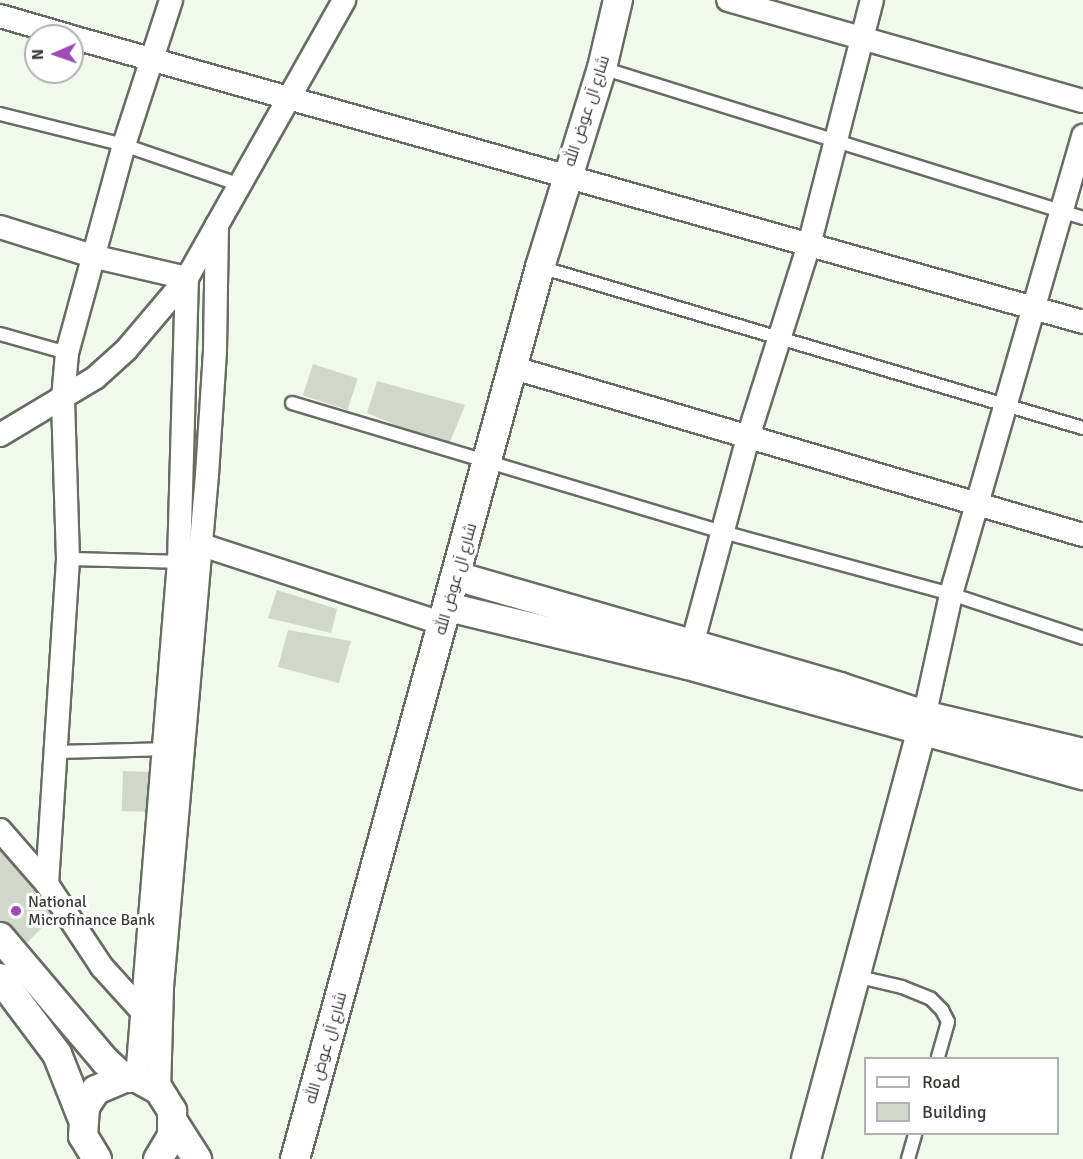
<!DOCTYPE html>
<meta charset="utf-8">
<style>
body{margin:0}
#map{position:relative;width:1083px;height:1159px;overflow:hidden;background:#f1f9ec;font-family:Signika,Cairo,sans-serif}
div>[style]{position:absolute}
.building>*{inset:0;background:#d1d8cb;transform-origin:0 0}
.roads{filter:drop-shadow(2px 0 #676d62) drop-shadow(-2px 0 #676d62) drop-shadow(0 2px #676d62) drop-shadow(0 -2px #676d62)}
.service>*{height:12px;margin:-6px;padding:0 6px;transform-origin:6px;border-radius:6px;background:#fff}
.minor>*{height:22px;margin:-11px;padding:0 11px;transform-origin:11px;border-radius:11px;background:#fff}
.tertiary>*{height:28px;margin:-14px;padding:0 14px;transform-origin:14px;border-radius:14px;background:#fff}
.dots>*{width:16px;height:16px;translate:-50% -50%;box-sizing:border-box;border:3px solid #fff;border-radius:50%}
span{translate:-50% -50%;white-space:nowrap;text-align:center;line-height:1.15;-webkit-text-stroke:6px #fff;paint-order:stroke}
.street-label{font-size:16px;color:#383b36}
.poi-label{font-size:16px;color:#383b36}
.left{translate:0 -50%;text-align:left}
.legend{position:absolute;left:864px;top:1057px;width:195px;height:78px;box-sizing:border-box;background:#fff;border:2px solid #afb1af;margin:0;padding:8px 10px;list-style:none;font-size:18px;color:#383b36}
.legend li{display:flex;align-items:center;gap:12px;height:30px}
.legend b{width:30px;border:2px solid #afb1af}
.north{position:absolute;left:24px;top:24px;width:60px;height:60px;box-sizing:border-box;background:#fff;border:2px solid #afb1af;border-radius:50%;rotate:268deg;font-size:16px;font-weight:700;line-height:24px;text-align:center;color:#383b36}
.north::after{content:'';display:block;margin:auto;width:21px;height:27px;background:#9e4ab9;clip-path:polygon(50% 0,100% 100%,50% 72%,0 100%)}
</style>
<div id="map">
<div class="building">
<i style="left:313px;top:364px;width:47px;height:33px;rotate:18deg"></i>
<i style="clip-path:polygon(377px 381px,465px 405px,448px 447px,367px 413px)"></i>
<i style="clip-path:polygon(277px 590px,337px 609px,331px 633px,268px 618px)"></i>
<i style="clip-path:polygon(288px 630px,351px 641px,339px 683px,278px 667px)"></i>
<i style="left:123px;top:771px;width:28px;height:40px;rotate:2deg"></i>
<i style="clip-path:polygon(0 850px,60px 909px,20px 950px,0 930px)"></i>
</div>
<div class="roads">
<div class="service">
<i style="left:602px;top:68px;width:504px;rotate:17.32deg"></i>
<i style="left:0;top:114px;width:128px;rotate:14deg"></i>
<i style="left:124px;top:145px;width:123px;rotate:19deg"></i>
<i style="left:540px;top:267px;width:566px;rotate:16.52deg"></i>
<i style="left:0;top:334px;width:70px;rotate:15.8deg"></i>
<i style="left:292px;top:403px;width:450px;rotate:16.7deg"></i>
<i style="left:723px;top:532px;width:236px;rotate:15.2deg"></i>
<i style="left:951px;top:594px;width:139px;rotate:18.4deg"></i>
<i style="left:68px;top:559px;width:111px;rotate:1.5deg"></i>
<i style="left:53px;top:752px;width:112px;rotate:-1.5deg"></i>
<i style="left:855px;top:976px;width:48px;rotate:13.2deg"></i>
<i style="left:902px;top:987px;width:31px;rotate:22deg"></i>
<i style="left:931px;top:999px;width:16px;rotate:45deg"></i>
<i style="left:942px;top:1010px;width:13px;rotate:63deg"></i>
<i style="left:948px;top:1022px;width:37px;rotate:106deg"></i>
<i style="left:908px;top:1159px;width:26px;rotate:-74deg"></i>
</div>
<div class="minor">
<i style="left:728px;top:0;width:369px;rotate:15.9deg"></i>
<i style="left:0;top:16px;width:72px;rotate:16.2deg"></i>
<i style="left:72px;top:37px;width:1050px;rotate:15.74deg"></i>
<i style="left:0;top:227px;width:101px;rotate:17.4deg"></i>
<i style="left:96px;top:257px;width:93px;rotate:13deg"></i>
<i style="left:514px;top:368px;width:593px;rotate:16.36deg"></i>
<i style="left:0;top:435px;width:111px;rotate:-31deg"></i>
<i style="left:95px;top:378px;width:42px;rotate:-42.1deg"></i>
<i style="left:126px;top:350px;width:94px;rotate:-49.7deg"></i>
<i style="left:187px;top:278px;width:319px;rotate:-60.5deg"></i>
<i style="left:202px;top:545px;width:254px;rotate:18.1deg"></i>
<i style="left:692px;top:645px;width:215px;rotate:-74.9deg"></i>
<i style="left:748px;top:437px;width:201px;rotate:-72.4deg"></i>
<i style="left:809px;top:245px;width:253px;rotate:-75.6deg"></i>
<i style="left:921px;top:731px;width:140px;rotate:-77.6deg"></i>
<i style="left:951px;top:594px;width:477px;rotate:-73.9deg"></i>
<i style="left:0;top:830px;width:72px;rotate:49deg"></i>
<i style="left:47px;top:884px;width:100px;rotate:56.5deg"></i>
<i style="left:102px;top:967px;width:72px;rotate:47.8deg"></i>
<i style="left:47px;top:884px;width:326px;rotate:-86.3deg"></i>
<i style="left:68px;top:559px;width:161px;rotate:-91.8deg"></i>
<i style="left:63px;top:398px;width:45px;rotate:-84.9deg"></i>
<i style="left:67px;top:353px;width:216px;rotate:-74.7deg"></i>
<i style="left:124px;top:145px;width:152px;rotate:-72deg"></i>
<i style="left:137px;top:1078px;width:518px;rotate:-85.35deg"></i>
<i style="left:179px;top:562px;width:284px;rotate:-88.4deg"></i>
<i style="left:159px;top:1090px;width:103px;rotate:-88.3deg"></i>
<i style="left:162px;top:987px;width:514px;rotate:-84.98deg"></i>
<i style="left:207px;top:475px;width:125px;rotate:-86.3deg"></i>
<i style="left:215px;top:350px;width:125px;rotate:-89.1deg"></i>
</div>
<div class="tertiary">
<i style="left:456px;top:576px;width:400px;rotate:16.1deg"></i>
<i style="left:840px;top:687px;width:89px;rotate:18.4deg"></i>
<i style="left:924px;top:715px;width:163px;rotate:13.4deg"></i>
<i style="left:448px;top:607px;width:247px;rotate:13.6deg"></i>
<i style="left:688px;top:665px;width:410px;rotate:15.6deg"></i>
<i style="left:0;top:937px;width:162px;rotate:49.7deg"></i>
<i style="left:105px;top:1061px;width:25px;rotate:42deg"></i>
<i style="left:0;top:978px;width:95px;rotate:53.1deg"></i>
<i style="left:57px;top:1054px;width:68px;rotate:68.4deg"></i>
<i style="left:174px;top:1123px;width:43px;rotate:57.4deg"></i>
<i style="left:97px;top:1159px;width:27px;rotate:-121deg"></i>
<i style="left:83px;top:1136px;width:29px;rotate:-86deg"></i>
<i style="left:85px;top:1107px;width:20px;rotate:-57deg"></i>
<i style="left:96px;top:1090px;width:30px;rotate:-23deg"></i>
<i style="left:124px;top:1078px;width:13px"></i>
<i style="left:137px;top:1078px;width:25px;rotate:29deg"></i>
<i style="left:159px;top:1090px;width:25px;rotate:58deg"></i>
<i style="left:172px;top:1111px;width:25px;rotate:90deg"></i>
<i style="left:172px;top:1136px;width:27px;rotate:121deg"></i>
<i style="left:295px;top:1159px;width:925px;rotate:-74.64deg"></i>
<i style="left:540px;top:267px;width:208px;rotate:-72.7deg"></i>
<i style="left:602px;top:68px;width:70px;rotate:-76.8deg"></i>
<i style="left:806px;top:1159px;width:441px;rotate:-74.9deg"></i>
</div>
</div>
<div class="dots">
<i style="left:16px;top:911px;background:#9e4ab9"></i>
</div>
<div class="street-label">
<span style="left:587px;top:111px;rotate:-72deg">شارع آل عوض الله</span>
<span style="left:456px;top:579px;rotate:-74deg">شارع آل عوض الله</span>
<span style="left:326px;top:1048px;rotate:-74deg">شارع آل عوض الله</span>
</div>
<div class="poi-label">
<span class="left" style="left:28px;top:911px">National<br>Microfinance Bank</span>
</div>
<ul class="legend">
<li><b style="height:8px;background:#fff"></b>Road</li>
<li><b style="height:16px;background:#d1d8cb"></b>Building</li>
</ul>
<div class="north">N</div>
</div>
